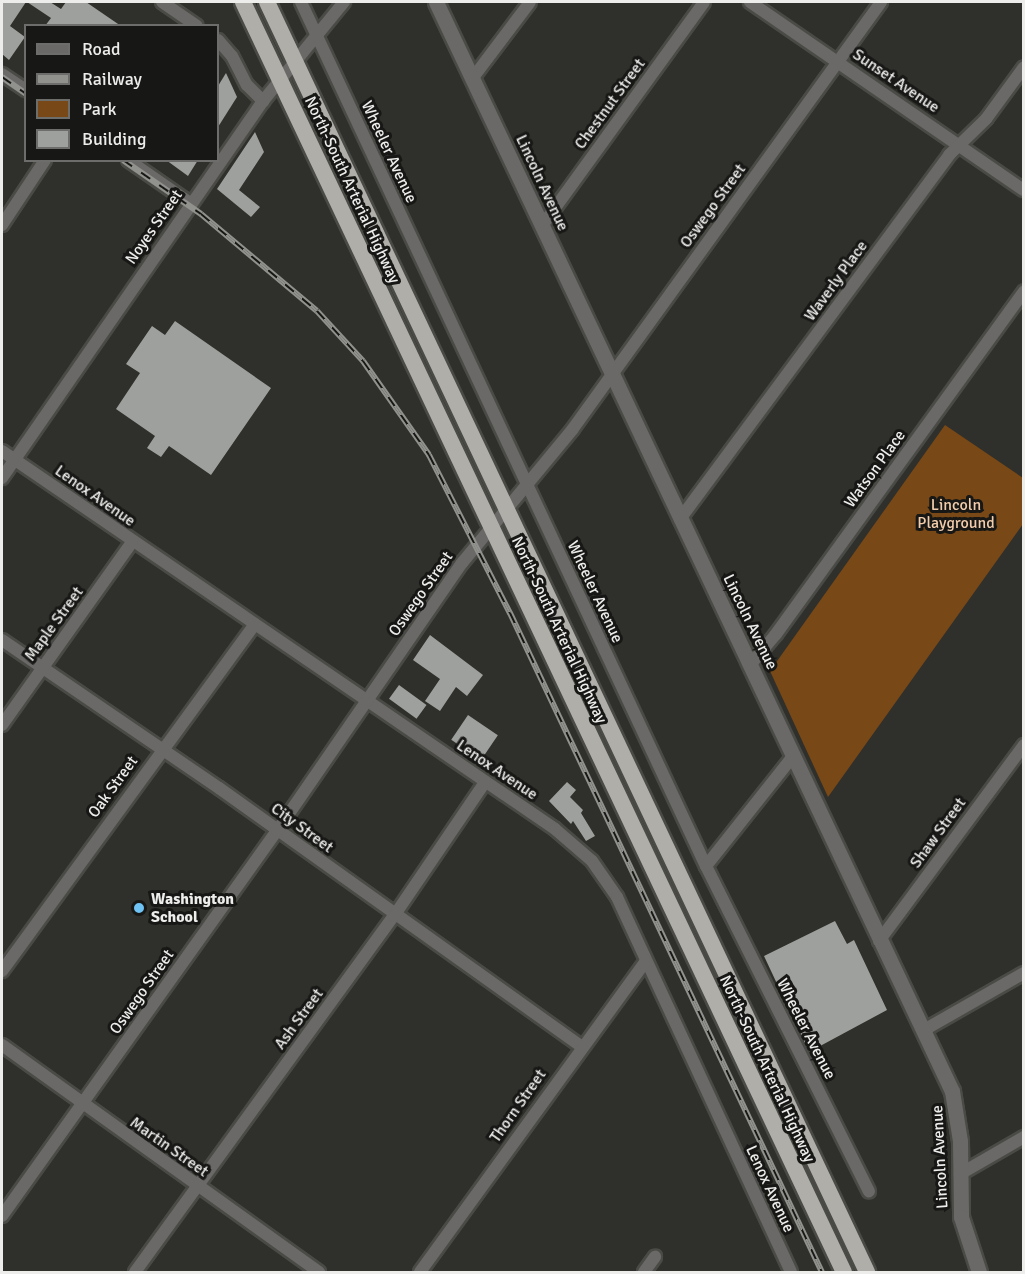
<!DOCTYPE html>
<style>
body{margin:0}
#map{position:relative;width:1025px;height:1274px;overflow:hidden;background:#2f2f2b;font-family:Signika,sans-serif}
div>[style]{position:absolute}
.green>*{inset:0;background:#784816}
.building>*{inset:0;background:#9da09c;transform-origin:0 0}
.roads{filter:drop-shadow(2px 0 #4a4a46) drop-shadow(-2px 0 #4a4a46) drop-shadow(0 2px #4a4a46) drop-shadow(0 -2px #4a4a46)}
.minor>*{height:12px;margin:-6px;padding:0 6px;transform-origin:6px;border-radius:6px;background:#6a6967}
.tertiary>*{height:15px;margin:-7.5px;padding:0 7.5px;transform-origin:7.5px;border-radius:7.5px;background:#6a6967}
.trunk>*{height:16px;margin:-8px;padding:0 8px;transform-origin:8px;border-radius:8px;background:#b0aea9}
.rail>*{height:6px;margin-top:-3px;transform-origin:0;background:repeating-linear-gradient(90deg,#171715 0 11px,#91918e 0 22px);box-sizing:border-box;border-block:2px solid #91918e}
.dots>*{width:16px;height:16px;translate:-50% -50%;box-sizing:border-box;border:3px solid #171715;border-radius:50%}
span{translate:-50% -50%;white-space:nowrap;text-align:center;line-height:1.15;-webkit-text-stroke:6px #171715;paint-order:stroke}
.street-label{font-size:16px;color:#ededeb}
.park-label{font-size:16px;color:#f3cdab}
.poi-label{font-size:16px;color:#ededeb;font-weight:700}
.left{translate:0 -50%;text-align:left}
.frame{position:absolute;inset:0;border:3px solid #ededeb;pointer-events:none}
.legend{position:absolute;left:24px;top:24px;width:195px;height:138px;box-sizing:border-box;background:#171715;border:2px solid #6d6d6b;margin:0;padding:8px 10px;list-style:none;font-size:18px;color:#ededeb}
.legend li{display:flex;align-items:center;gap:12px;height:30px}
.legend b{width:30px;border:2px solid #6d6d6b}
</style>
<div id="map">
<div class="green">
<i style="clip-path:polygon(945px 425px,1023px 478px,1023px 524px,828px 797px,770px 671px)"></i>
</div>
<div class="building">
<i style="clip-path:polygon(2px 2px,26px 2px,10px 26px,25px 37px,9px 60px,2px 54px)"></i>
<i style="clip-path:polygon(27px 2px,50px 2px,61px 9px,66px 2px,86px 2px,121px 26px,45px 26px,51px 18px)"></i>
<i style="clip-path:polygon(226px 73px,237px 97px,218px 127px,218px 86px)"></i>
<i style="clip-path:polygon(255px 132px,264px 152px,239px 190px,260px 207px,251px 217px,217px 189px)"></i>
<i style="clip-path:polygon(166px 160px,198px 160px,188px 176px)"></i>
<i style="clip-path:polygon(175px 321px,271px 388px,211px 475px,169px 446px,161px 457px,147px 448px,155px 436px,116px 409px,140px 373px,126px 364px,152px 326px,165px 335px)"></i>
<i style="clip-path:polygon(430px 635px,483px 675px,467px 696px,456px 687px,440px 711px,425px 701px,440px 679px,413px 660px)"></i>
<i style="left:399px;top:685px;width:34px;height:17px;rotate:36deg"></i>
<i style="left:468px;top:715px;width:36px;height:30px;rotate:34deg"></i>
<i style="clip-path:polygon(567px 782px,576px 790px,570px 797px,583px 810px,581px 813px,595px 836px,586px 841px,573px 821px,571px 824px,549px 801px)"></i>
<i style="clip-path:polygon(835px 921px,847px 944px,854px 940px,887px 1010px,809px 1052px,764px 956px)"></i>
</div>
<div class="roads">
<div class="minor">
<i style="left:162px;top:2px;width:42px;rotate:34.4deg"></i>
<i style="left:301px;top:2px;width:954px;rotate:64.89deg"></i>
<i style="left:706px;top:866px;width:364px;rotate:63.4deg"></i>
<i style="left:750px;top:2px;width:332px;rotate:34.5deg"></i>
<i style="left:218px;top:40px;width:21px;rotate:49deg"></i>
<i style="left:232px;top:56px;width:33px;rotate:63deg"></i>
<i style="left:247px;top:85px;width:23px;rotate:45deg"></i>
<i style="left:2px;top:74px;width:29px;rotate:34deg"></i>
<i style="left:472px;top:79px;width:96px;rotate:-53deg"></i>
<i style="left:128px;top:160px;width:75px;rotate:34.7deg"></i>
<i style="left:2px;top:225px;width:78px;rotate:-56.5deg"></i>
<i style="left:542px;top:226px;width:276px;rotate:-54.1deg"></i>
<i style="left:2px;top:451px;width:670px;rotate:34.35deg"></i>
<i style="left:555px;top:829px;width:49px;rotate:40.9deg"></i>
<i style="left:592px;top:861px;width:44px;rotate:55.2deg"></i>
<i style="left:617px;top:897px;width:413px;rotate:65.1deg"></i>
<i style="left:2px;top:478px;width:459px;rotate:-55.3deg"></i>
<i style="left:263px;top:101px;width:128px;rotate:-50.7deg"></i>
<i style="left:680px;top:519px;width:453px;rotate:-53.5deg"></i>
<i style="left:949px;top:155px;width:52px;rotate:-44.2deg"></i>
<i style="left:986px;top:119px;width:64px;rotate:-53.8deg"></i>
<i style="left:2px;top:640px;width:263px;rotate:34.3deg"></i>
<i style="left:219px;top:788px;width:445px;rotate:35.5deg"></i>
<i style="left:750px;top:665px;width:40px;rotate:-50deg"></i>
<i style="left:776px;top:634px;width:423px;rotate:-54.1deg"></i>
<i style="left:2px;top:725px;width:224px;rotate:-54.6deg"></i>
<i style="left:706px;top:866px;width:142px;rotate:-51.6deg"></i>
<i style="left:879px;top:941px;width:244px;rotate:-53.5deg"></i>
<i style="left:2px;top:971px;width:429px;rotate:-53.9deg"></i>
<i style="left:924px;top:1030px;width:115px;rotate:-29.7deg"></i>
<i style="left:2px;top:1045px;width:390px;rotate:35.6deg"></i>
<i style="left:960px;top:1174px;width:74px;rotate:-30deg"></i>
<i style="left:2px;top:1216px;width:473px;rotate:-54.5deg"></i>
<i style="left:277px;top:831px;width:326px;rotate:-55.4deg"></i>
<i style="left:462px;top:563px;width:173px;rotate:-50.4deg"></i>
<i style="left:572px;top:430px;width:528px;rotate:-54.17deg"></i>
<i style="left:135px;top:1272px;width:440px;rotate:-54deg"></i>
<i style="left:394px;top:916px;width:162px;rotate:-55.8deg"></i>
<i style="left:420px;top:1272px;width:384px;rotate:-54deg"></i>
<i style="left:644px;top:1272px;width:19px;rotate:-54deg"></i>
</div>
<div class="tertiary">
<i style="left:436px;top:2px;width:1205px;rotate:64.65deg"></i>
<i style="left:952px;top:1091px;width:51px;rotate:80.9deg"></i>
<i style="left:960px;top:1141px;width:76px;rotate:89.2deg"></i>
<i style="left:961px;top:1217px;width:58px;rotate:71.9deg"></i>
</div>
<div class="trunk">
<i style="left:243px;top:2px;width:1405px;rotate:64.68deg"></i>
<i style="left:267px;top:2px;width:1405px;rotate:64.71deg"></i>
</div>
</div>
<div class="rail">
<i style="left:2px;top:77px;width:29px;rotate:35deg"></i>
<i style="left:123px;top:160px;width:95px;rotate:34.7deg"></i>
<i style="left:201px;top:214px;width:151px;rotate:39.9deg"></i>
<i style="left:317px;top:311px;width:68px;rotate:47.4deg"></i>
<i style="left:363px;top:361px;width:115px;rotate:54.9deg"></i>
<i style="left:429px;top:455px;width:178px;rotate:62.9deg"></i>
<i style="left:510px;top:613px;width:729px;rotate:64.67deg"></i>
</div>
<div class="dots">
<i style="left:139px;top:908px;background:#6fc2f4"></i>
</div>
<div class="street-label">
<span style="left:896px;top:81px;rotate:34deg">Sunset Avenue</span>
<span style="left:610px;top:104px;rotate:-54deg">Chestnut Street</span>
<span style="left:389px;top:152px;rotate:65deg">Wheeler Avenue</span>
<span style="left:542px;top:183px;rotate:65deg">Lincoln Avenue</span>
<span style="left:352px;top:190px;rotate:65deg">North-South Arterial Highway</span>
<span style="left:713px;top:206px;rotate:-54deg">Oswego Street</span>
<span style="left:154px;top:227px;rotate:-55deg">Noyes Street</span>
<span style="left:836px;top:281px;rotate:-54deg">Waverly Place</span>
<span style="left:875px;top:469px;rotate:-54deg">Watson Place</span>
<span style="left:95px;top:496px;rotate:35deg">Lenox Avenue</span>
<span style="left:595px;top:592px;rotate:65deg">Wheeler Avenue</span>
<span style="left:421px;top:594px;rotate:-55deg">Oswego Street</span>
<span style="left:750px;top:622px;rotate:64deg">Lincoln Avenue</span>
<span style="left:54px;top:624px;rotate:-54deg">Maple Street</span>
<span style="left:559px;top:630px;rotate:65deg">North-South Arterial Highway</span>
<span style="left:497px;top:770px;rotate:34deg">Lenox Avenue</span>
<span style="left:113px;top:787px;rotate:-54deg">Oak Street</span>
<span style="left:302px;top:828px;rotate:36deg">City Street</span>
<span style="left:938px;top:833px;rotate:-54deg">Shaw Street</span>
<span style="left:142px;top:992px;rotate:-55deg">Oswego Street</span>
<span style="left:299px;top:1019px;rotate:-54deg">Ash Street</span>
<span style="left:806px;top:1029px;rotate:63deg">Wheeler Avenue</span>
<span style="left:767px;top:1069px;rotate:65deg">North-South Arterial Highway</span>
<span style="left:518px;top:1106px;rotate:-55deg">Thorn Street</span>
<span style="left:169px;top:1147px;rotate:35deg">Martin Street</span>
<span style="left:940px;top:1157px;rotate:-93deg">Lincoln Avenue</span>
<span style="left:770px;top:1189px;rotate:65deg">Lenox Avenue</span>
</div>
<div class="park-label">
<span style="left:956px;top:514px">Lincoln<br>Playground</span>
</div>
<div class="poi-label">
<span class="left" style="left:151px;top:908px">Washington<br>School</span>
</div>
<div class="frame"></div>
<ul class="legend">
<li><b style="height:8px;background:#6a6967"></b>Road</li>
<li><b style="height:8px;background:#91918e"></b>Railway</li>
<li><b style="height:16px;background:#784816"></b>Park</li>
<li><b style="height:16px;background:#9da09c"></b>Building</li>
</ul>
</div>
